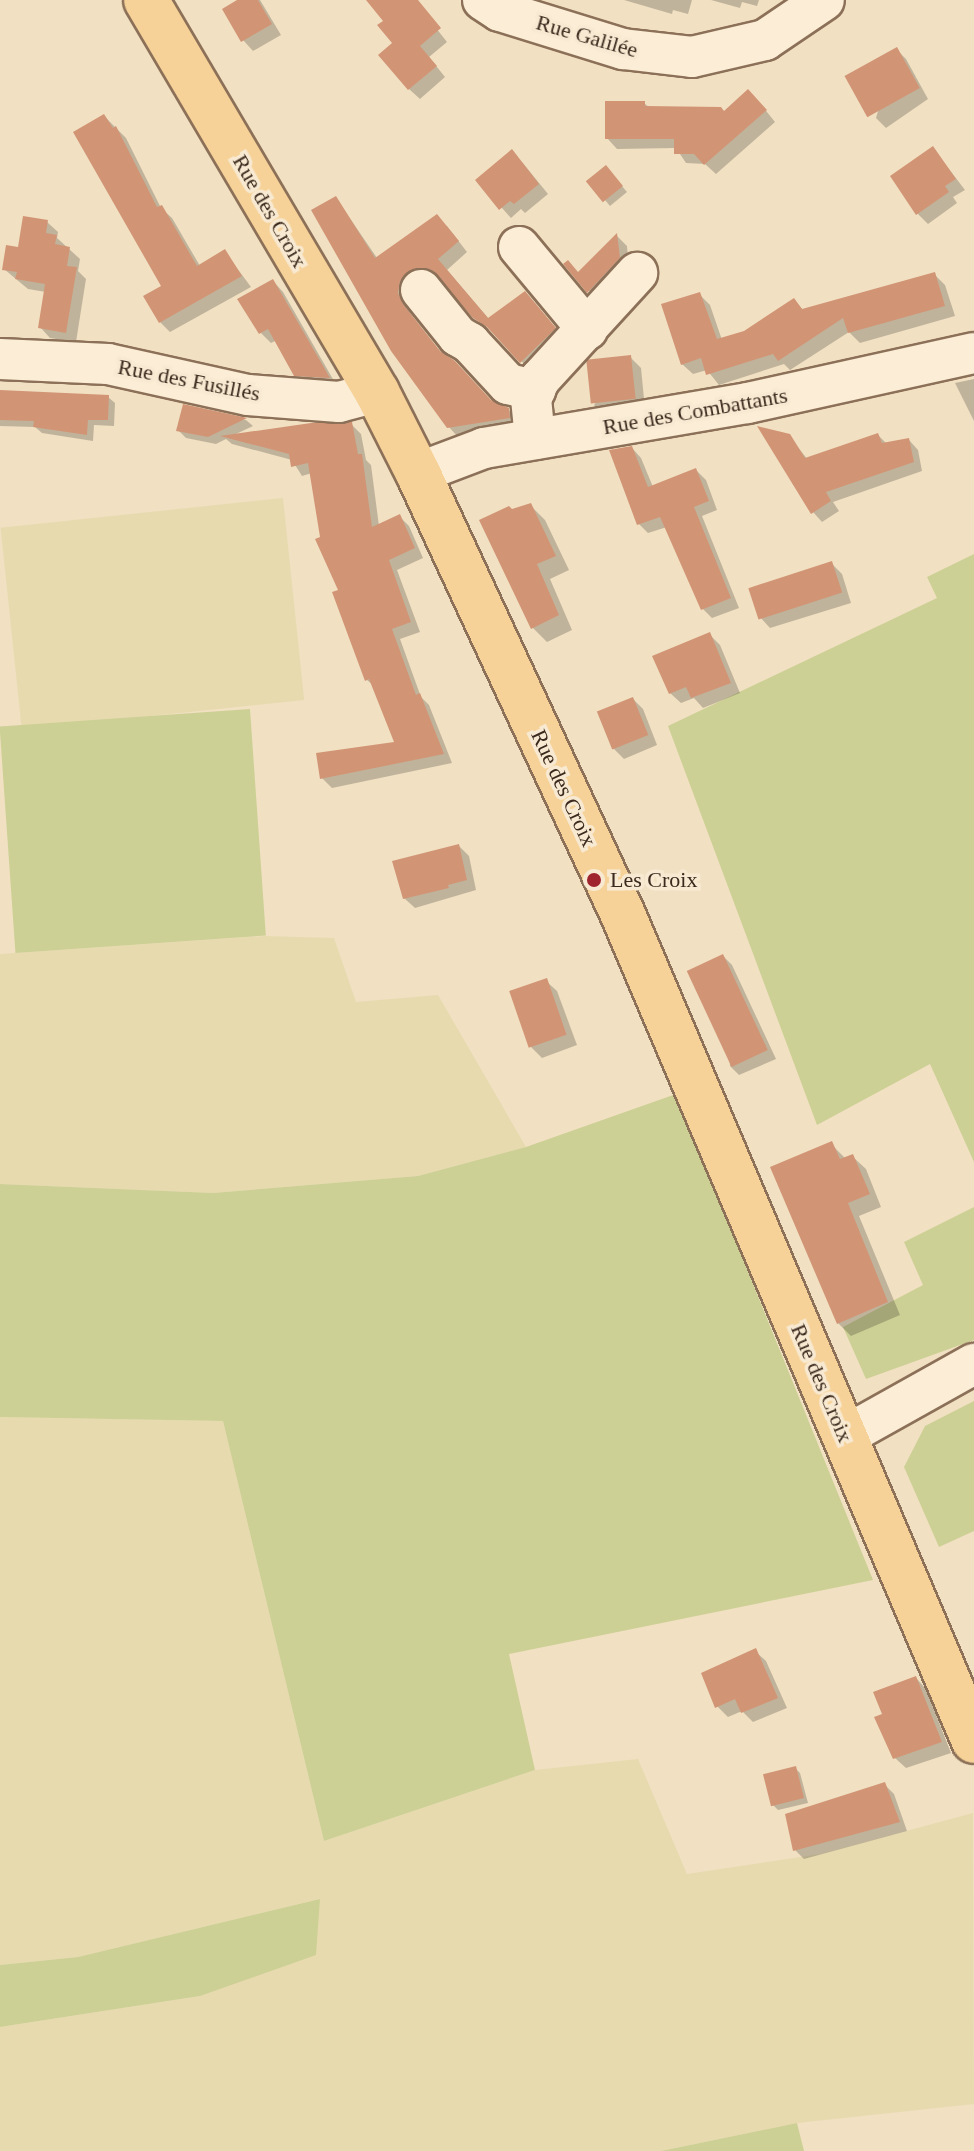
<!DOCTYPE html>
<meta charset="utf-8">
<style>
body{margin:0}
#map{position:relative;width:974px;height:2151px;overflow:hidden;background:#f1e0c2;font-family:Georgia,serif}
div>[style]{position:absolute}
.farmland>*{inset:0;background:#e7daaf;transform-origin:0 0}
.green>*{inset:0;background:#cdd095;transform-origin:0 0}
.shadow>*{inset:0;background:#0003}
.building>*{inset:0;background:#d19576;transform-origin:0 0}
.roads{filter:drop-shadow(2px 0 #8c7058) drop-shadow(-2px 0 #8c7058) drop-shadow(0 2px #8c7058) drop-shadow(0 -2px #8c7058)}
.minor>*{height:40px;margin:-20px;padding:0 20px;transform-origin:20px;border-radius:20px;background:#fbedd6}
.major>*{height:44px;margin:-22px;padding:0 22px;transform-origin:22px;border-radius:22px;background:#f6d298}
.dots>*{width:22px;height:22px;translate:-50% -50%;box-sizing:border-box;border:4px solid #f8ead2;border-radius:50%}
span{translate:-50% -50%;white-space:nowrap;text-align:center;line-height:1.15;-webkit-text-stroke:7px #f8ead2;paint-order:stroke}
.street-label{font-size:22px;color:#3b291d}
.poi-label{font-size:22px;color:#3b291d}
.left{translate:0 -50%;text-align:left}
</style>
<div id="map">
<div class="farmland">
<i style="left:283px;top:498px;width:203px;height:284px;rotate:84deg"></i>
<i style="clip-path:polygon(264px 936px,334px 938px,356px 1002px,438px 995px,526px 1147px,418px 1176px,213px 1193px,0 1184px,0 954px)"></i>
<i style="clip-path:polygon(0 1417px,223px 1421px,324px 1841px,535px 1770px,638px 1759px,687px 1874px,821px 1854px,973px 1813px,974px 2104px,797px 2123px,661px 2151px,0 2151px,0 2027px,200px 1996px,320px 1899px,78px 1957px,0 1965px)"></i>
</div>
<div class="green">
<i style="clip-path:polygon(974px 554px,974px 1162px,930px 1064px,817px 1125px,668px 726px,937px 598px,927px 577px)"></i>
<i style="left:250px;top:709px;width:227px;height:251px;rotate:86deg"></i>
<i style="clip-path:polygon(676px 1094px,873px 1580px,509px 1654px,535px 1770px,324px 1841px,223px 1421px,0 1417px,0 1184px,213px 1193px,418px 1176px,526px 1147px)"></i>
<i style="clip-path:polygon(974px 1207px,974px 1340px,866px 1379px,843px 1327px,923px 1285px,904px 1242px)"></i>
<i style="clip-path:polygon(974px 1401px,974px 1531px,939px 1547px,904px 1467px,925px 1426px)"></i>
<i style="clip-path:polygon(320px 1899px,316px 1955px,200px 1996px,0 2027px,0 1965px,78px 1957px)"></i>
<i style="clip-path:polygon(797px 2123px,804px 2151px,661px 2151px)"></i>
</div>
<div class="shadow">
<i style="clip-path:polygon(241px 0,260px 0,281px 35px,253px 51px,243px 40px)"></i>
<i style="clip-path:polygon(369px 0,414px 0,447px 42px,429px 57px,445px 77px,420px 99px,409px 89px,386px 21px)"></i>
<i style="clip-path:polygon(624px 0,692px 0,688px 14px,673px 10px,672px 14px)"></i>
<i style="clip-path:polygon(711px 0,759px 0,757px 6px,742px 2px,740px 8px)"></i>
<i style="clip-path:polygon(896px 49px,906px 59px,928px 99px,886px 128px,876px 118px)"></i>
<i style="clip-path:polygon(759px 102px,775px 122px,716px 174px,705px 164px,686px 163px,676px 148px,617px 149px,607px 138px,644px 103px,650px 108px,724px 114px)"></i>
<i style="clip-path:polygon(104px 116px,126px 138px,161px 208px,172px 218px,200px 266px,225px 252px,251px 287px,170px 332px,160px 322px,164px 287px)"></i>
<i style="clip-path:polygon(933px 148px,965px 190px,953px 197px,957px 203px,928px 224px,917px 213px)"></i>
<i style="clip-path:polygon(522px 162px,548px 194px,525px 213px,521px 209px,511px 218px,478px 181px)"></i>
<i style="clip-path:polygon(610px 172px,627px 192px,610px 206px,589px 181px)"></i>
<i style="clip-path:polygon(336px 198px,377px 258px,447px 226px,467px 252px,447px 270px,489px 319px,535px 303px,564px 339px,531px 371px,440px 278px,427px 277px,409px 293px,408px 306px,412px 317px,444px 356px,491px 402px,508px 409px,518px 420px,519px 427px,458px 437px,448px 426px)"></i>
<i style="clip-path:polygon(47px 222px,58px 232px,57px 238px,80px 259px,78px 271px,86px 279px,76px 342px,50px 338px,40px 327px,46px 292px,28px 289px,4px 269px)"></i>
<i style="clip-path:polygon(617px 236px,627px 246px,629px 269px,599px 302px,566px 264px,579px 274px)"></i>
<i style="clip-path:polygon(934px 274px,945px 285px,955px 316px,860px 343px,849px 332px,790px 370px,784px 364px,719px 385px,707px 370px,693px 374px,682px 364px,699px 294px,710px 305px,722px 340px,745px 332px,794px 300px,804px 311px)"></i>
<i style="clip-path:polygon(273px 281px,283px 292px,338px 388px,307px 385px,296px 374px,277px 340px,271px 343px,261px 333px)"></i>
<i style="clip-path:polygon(630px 357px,641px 368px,645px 409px,605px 416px,594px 405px)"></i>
<i style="clip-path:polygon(974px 379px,974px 421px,955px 383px)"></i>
<i style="clip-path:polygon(0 392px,108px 397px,115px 403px,114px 426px,94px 425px,93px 441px,42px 433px,35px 427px,0 426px)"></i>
<i style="clip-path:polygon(184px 406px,246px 420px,253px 426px,236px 434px,351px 424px,361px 434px,366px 460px,371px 465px,379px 526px,399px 516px,409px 526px,423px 558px,397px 570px,420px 632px,400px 639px,421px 697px,429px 705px,452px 763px,332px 788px,322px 778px,396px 744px,375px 687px,367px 680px,322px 538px,312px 473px,302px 476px,292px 460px,232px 444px,226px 439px,216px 444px,186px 438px,178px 430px)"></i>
<i style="clip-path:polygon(878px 435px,887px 444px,909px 440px,918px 450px,922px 471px,833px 502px,839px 511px,822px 522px,813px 512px,789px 436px,808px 460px)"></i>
<i style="clip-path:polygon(632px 448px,641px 458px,653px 487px,696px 470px,706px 480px,717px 510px,702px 516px,739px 608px,712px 618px,703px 609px,667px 527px,648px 533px,639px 524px)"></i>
<i style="clip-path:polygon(530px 505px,545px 520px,569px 570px,550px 579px,572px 630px,547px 642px,532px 627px,511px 511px)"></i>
<i style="clip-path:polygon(832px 564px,842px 574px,851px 603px,770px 628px,760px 617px)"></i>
<i style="clip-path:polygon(709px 634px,720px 645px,740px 693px,703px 708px,694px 698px,681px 703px,670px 693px)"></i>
<i style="clip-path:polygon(633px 699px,643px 709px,657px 745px,624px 759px,613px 748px)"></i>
<i style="clip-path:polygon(459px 846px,469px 856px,476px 890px,415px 908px,404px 898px)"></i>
<i style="clip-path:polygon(723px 956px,732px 965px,776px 1059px,739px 1075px,730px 1066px)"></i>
<i style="clip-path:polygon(546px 981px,557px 991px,577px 1045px,542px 1058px,531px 1047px)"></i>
<i style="clip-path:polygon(831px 1144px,846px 1159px,853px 1157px,866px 1169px,881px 1207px,859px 1216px,900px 1315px,851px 1336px,838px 1323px)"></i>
<i style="clip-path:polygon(755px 1651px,766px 1661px,787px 1708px,753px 1722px,742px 1711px,728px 1717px,717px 1706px)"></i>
<i style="clip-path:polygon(916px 1678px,926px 1689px,951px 1753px,906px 1768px,895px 1758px,885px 1715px)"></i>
<i style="clip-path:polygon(795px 1768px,800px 1773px,808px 1803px,778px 1810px,773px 1805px)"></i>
<i style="clip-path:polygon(884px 1784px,894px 1794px,907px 1831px,804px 1859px,795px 1850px)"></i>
</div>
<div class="building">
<i style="clip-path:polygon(237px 0,258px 0,272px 24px,241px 42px,222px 9px)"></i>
<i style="clip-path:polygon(366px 0,418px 0,441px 28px,420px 46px,437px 66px,408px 90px,378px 55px,392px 43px,377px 25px,383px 21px)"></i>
<i style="left:897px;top:47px;width:47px;height:60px;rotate:61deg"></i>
<i style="clip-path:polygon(748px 89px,767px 110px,704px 165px,694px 154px,674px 154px,674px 139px,605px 139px,605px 101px,645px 101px,645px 106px,721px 107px,724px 111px)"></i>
<i style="clip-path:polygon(104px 114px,113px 128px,116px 126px,157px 207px,162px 205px,197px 266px,225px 249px,242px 276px,159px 323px,143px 296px,161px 286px,73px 132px)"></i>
<i style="clip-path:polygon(933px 146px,956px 179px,945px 186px,949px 192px,916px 215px,890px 176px)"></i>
<i style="clip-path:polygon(512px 149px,539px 184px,514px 204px,510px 201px,499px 210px,475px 180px)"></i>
<i style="left:606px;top:165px;width:27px;height:26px;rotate:51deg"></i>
<i style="clip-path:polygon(336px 196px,375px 258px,437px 214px,459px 241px,438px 259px,488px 318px,525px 291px,556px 328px,520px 363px,487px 327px,473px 318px,430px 269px,417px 268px,400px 281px,398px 293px,403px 304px,440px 351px,455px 361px,491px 400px,509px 408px,510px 418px,447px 428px,391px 351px,311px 210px)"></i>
<i style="clip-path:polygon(23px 216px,48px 220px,46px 233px,57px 235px,55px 244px,70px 247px,67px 266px,77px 267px,66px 333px,38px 328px,45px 284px,15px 279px,17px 272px,2px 270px,6px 245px,18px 247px)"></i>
<i style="clip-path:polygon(617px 233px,620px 258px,587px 293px,563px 264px,568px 260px,578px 272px)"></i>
<i style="clip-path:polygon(935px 272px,945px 306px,848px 333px,843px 318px,778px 361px,773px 354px,706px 375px,701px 358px,681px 365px,661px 304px,700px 292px,717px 339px,744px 331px,794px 298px,802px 309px)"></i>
<i style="clip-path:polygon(273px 279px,330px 378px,294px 376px,268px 329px,259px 334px,237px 299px)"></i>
<i style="left:631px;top:355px;width:44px;height:45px;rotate:84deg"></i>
<i style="clip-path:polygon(0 390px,109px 395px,108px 420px,88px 420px,87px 435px,33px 427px,34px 421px,0 420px)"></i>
<i style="clip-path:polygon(183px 404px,243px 417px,247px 418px,208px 437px,176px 431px)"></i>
<i style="clip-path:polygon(352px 422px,358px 454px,362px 454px,372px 527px,400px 514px,415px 548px,389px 560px,411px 622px,392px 629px,416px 695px,420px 693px,444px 754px,320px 779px,316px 753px,394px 742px,369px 679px,365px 681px,332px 592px,338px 590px,315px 539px,320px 537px,308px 463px,291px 467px,289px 454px,220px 436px,311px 423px)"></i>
<i style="clip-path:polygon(757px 426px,790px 434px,805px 458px,878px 433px,882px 443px,909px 438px,914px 462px,826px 492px,831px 501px,811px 514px)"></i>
<i style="clip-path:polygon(632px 446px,648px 487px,696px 468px,709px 501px,694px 507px,731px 598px,701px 610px,660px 517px,637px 525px,609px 450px)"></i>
<i style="clip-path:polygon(531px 503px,556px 556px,537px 564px,559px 615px,531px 629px,479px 520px,509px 506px,512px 509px)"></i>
<i style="left:832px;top:561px;width:33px;height:88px;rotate:72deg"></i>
<i style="clip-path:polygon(710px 632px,731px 683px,691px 698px,686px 687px,669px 694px,652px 656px)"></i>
<i style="left:633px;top:697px;width:41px;height:39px;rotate:68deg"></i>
<i style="clip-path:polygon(459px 844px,467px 880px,448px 885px,449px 888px,403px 899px,392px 861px)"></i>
<i style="left:723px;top:954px;width:106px;height:40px;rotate:65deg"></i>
<i style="left:547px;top:978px;width:60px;height:40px;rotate:71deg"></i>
<i style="clip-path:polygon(832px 1141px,840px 1159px,853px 1154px,870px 1194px,848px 1203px,888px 1302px,837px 1324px,770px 1167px)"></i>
<i style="clip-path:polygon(756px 1648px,778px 1698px,741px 1713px,735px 1699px,715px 1708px,701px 1673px)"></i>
<i style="clip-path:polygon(916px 1676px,942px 1742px,893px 1759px,874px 1717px,882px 1714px,873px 1692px)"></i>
<i style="left:796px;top:1766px;width:33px;height:34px;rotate:76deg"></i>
<i style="clip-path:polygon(885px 1782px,900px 1822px,793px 1851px,785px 1814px)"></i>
</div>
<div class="roads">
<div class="minor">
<i style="left:483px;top:0;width:20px;rotate:33deg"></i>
<i style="left:500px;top:11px;width:129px;rotate:17.2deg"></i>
<i style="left:623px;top:49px;width:69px;rotate:6.6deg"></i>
<i style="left:692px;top:57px;width:75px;rotate:-13.1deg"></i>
<i style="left:765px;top:40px;width:71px;rotate:-34.1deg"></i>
<i style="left:519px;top:247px;width:107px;rotate:50.3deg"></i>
<i style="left:421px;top:290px;width:59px;rotate:51.2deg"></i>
<i style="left:458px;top:336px;width:14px;rotate:30deg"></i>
<i style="left:470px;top:343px;width:56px;rotate:47.2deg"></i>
<i style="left:508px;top:384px;width:28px;rotate:13deg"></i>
<i style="left:0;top:359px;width:108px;rotate:2.7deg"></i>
<i style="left:108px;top:364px;width:143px;rotate:12.5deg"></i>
<i style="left:248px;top:395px;width:91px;rotate:4.4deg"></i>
<i style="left:339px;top:402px;width:39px;rotate:-15deg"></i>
<i style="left:535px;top:439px;width:41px;rotate:-95.6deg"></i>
<i style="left:531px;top:398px;width:21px;rotate:-65deg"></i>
<i style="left:540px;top:379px;width:144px;rotate:-47.5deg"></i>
<i style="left:418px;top:473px;width:71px;rotate:-20.7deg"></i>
<i style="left:484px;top:448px;width:268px;rotate:-9.7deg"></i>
<i style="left:748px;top:403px;width:231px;rotate:-12.5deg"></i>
<i style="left:845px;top:1436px;width:148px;rotate:-29.2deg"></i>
</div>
<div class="major">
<i style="left:146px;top:0;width:455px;rotate:59.5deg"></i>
<i style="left:377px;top:392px;width:91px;rotate:63.2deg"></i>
<i style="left:418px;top:473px;width:489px;rotate:65.1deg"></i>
<i style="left:624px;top:917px;width:895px;rotate:66.99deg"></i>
</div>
</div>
<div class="dots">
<i style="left:594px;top:880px;background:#9f242e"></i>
</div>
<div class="street-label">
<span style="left:587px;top:36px;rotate:16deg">Rue Galilée</span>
<span style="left:270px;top:211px;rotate:60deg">Rue des Croix</span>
<span style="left:189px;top:380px;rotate:11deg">Rue des Fusillés</span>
<span style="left:695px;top:411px;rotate:-10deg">Rue des Combattants</span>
<span style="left:564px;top:788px;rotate:65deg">Rue des Croix</span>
<span style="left:822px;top:1383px;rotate:67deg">Rue des Croix</span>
</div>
<div class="poi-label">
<span class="left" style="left:610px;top:880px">Les Croix</span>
</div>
</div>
